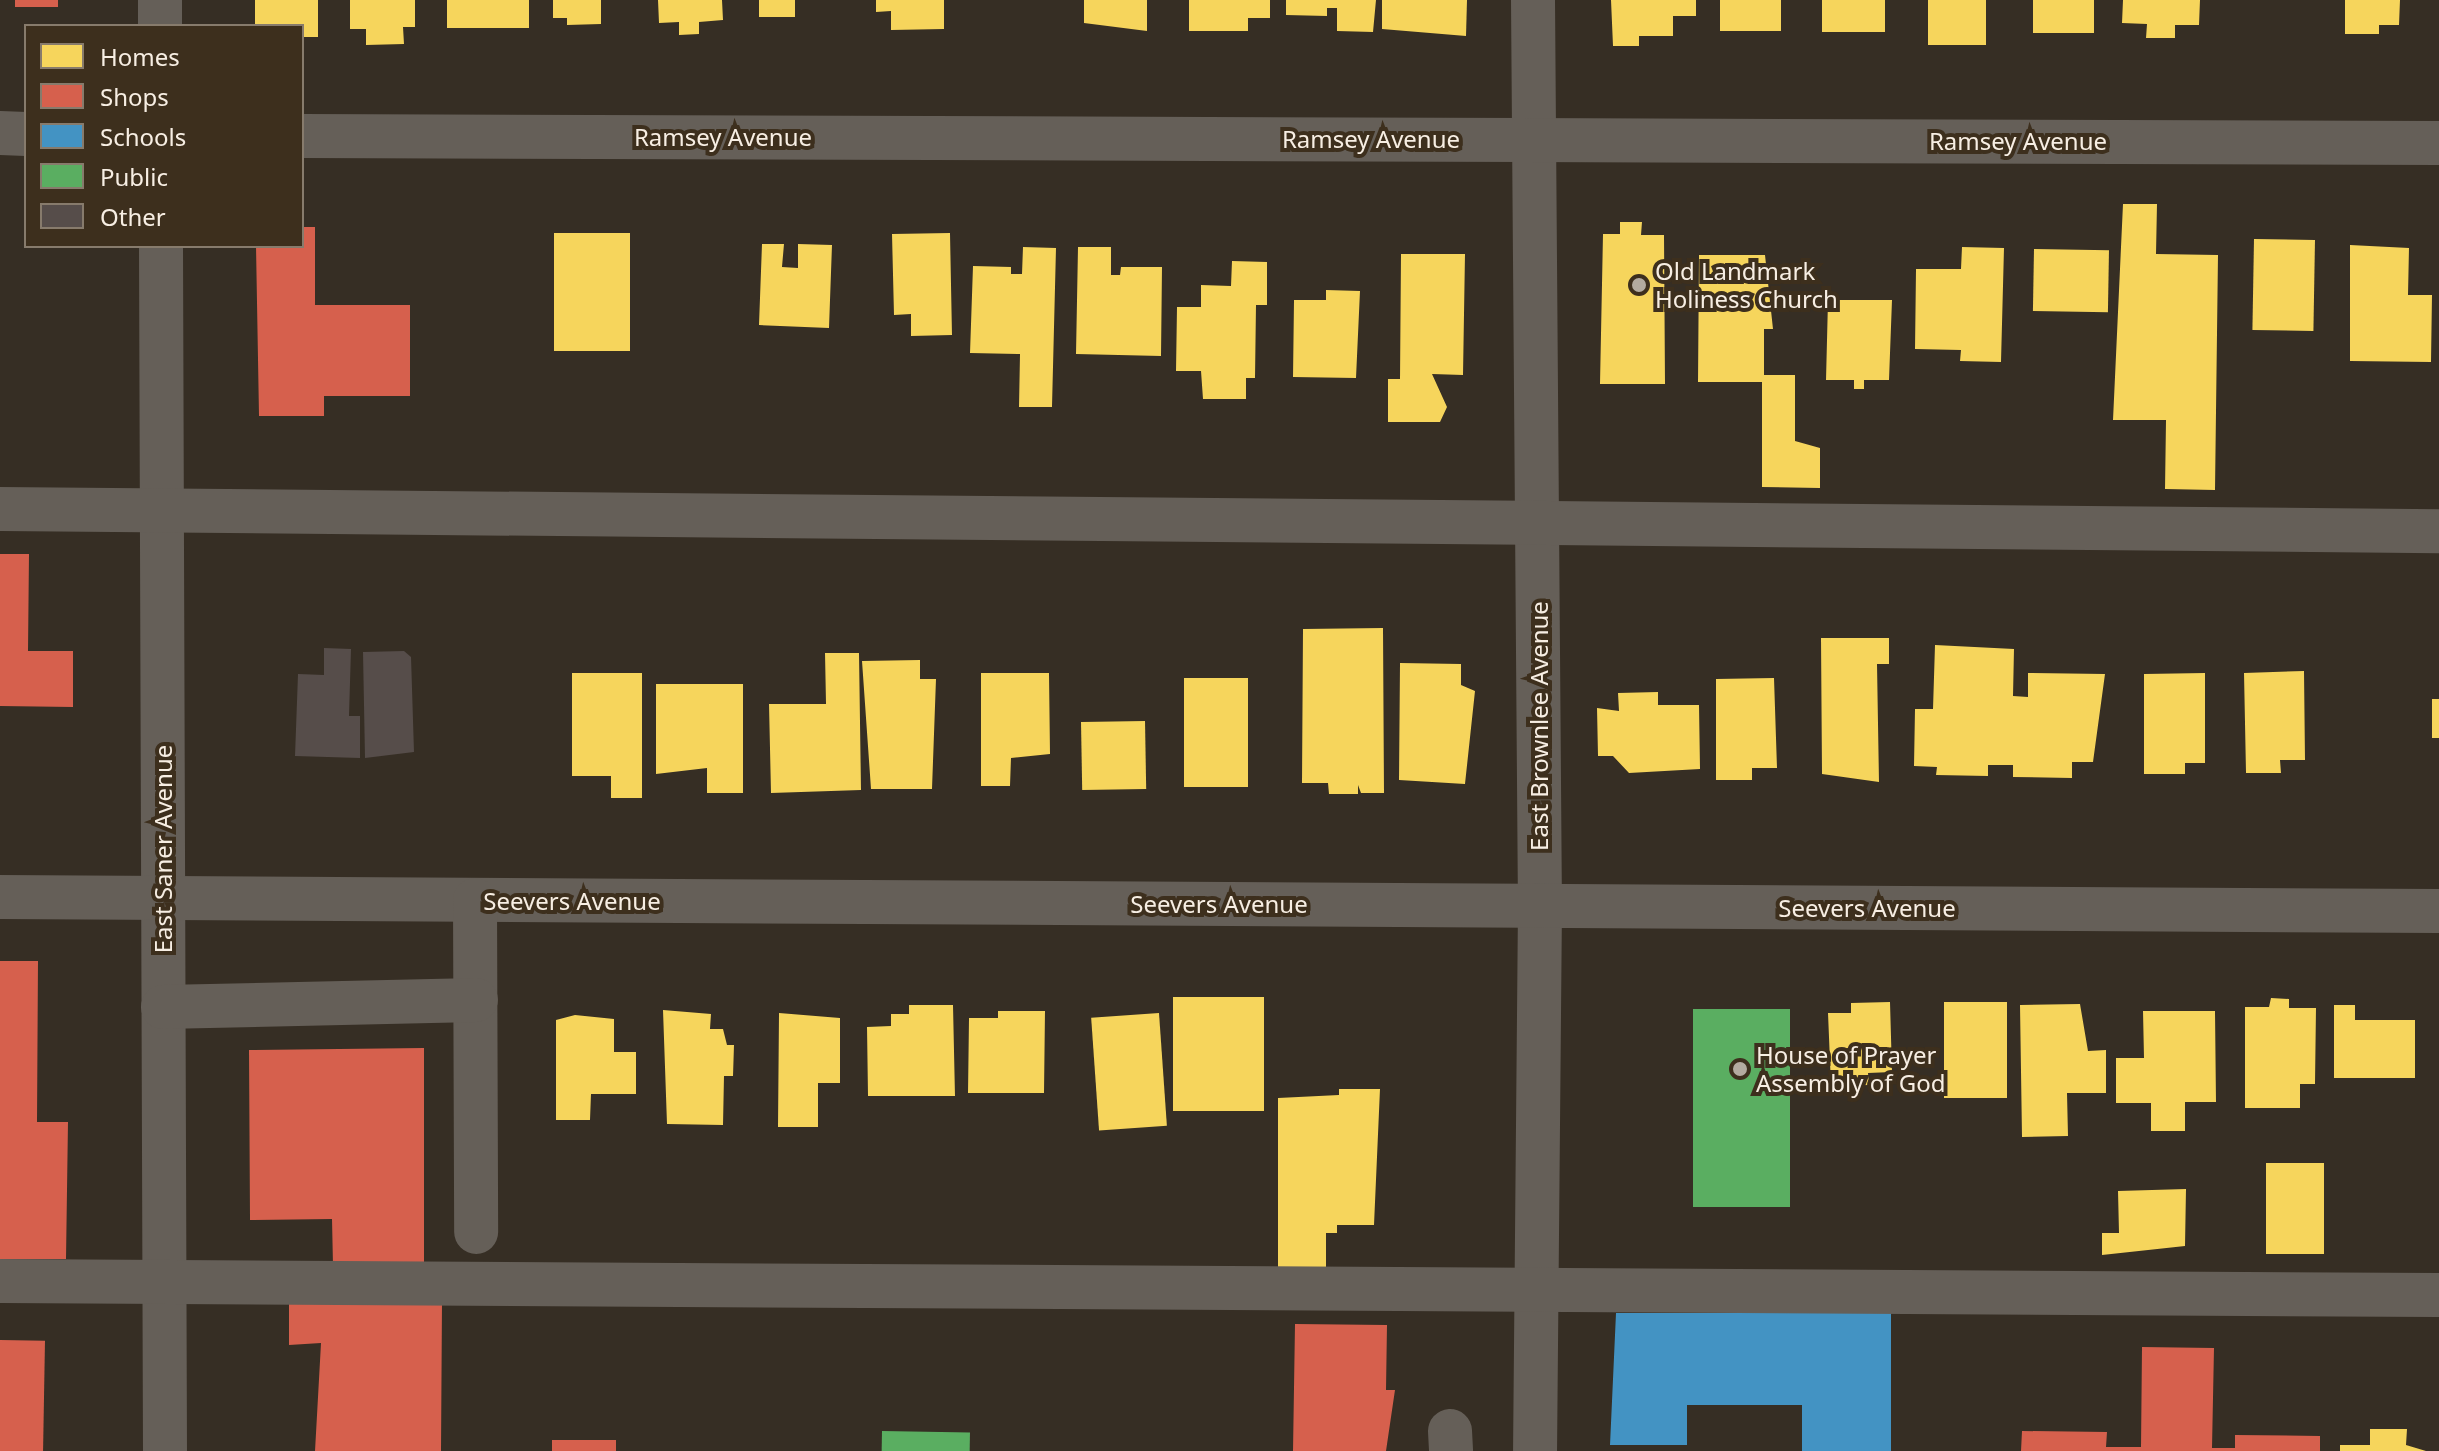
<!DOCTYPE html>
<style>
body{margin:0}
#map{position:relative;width:2439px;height:1451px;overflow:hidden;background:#362e24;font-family:"Noto Sans",sans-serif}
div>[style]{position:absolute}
.homes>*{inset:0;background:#f6d55c;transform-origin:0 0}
.shops>*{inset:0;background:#d6604d;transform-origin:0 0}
.schools>*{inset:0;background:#4393c3}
.public>*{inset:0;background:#5aae61;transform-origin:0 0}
.building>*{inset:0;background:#564d4a}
.minor>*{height:44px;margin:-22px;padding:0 22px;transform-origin:22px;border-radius:22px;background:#655f58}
.dots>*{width:22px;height:22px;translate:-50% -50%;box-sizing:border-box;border:4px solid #3d2f1d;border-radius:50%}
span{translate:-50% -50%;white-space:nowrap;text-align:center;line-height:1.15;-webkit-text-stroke:8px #3d2f1d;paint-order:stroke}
.street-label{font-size:24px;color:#f7eee3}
.poi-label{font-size:24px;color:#f7eee3}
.left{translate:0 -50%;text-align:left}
.legend{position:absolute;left:24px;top:24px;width:280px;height:224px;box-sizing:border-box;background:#3d2f1d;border:2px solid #877b6c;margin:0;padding:10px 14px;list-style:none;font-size:24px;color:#f7eee3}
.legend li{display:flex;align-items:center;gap:16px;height:40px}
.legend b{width:40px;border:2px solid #877b6c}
</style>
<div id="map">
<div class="homes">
<i style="clip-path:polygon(255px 0,318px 0,318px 37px,302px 37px,302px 26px,255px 26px)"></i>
<i style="clip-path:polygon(350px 0,415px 0,415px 27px,403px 27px,404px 44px,366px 45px,366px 29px,350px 29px)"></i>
<i style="left:447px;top:0;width:82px;height:28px"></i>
<i style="clip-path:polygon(553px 0,601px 0,601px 24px,567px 25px,567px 18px,553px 18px)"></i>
<i style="clip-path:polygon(658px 0,722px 0,723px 20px,699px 22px,699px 34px,679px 35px,679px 22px,659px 23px)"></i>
<i style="left:759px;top:0;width:36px;height:17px"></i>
<i style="clip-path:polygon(876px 0,944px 0,944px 29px,891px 30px,891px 11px,876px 12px)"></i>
<i style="clip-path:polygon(1084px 0,1147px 0,1147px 31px,1084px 23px)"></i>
<i style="clip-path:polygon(1189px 0,1270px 0,1270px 18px,1248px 18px,1248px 31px,1189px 31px)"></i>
<i style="clip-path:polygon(1286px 0,1376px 0,1373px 32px,1337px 31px,1337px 8px,1327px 8px,1327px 16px,1286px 15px)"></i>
<i style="clip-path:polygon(1382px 0,1467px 0,1466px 36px,1382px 29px)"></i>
<i style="clip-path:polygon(1611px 0,1696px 0,1696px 16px,1673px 16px,1673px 36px,1639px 36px,1639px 46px,1613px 46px)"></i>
<i style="left:1720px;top:0;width:61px;height:31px"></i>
<i style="left:1822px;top:0;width:63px;height:32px"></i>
<i style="left:1928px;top:0;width:58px;height:45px"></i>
<i style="left:2033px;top:0;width:61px;height:33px"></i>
<i style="clip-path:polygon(2123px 0,2200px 0,2199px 25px,2175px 25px,2175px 38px,2146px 38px,2147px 24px,2122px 23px)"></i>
<i style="clip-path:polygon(2345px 0,2400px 0,2399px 25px,2379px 25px,2379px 34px,2345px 34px)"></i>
<i style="clip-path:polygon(2123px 204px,2157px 204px,2156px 254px,2218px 255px,2215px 490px,2165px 489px,2166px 420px,2113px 420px)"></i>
<i style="clip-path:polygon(1620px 222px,1642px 222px,1641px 235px,1664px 235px,1665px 384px,1600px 384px,1603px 234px,1620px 234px)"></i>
<i style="left:554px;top:233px;width:76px;height:118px"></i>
<i style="clip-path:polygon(950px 233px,952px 335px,911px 336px,911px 314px,894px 315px,892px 234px)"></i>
<i style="left:2254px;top:239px;width:61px;height:91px;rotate:1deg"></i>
<i style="clip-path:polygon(762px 244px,784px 244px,782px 267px,798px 268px,798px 244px,832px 245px,829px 328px,759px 325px)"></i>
<i style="clip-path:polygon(2350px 245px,2409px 248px,2408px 295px,2432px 295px,2431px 362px,2350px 361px)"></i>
<i style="clip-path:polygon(1023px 247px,1056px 248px,1052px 407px,1019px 407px,1020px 354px,970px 353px,973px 266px,1011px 267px,1011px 274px,1022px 274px)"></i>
<i style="clip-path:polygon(1078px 247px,1111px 247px,1111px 275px,1120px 275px,1121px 267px,1162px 267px,1161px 356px,1076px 354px)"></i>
<i style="clip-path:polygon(1962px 247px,2004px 248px,2001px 362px,1960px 361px,1961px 350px,1915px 349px,1916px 269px,1961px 269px)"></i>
<i style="left:2034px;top:249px;width:75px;height:62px;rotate:1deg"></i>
<i style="clip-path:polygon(1401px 254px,1465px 254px,1463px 375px,1432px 374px,1447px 407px,1440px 422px,1388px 422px,1388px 379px,1400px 379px)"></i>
<i style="clip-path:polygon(1699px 255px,1765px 255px,1773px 329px,1764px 329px,1764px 375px,1795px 375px,1795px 441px,1820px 448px,1820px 488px,1762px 487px,1762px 382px,1698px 382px)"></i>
<i style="clip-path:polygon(1232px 261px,1267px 262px,1267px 305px,1256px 305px,1255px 378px,1246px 378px,1246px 399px,1203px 399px,1201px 371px,1176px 371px,1177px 307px,1201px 307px,1201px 285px,1231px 286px)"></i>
<i style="clip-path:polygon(1326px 290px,1360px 291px,1356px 378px,1293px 377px,1294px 300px,1326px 300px)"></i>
<i style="clip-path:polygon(1828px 300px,1892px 300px,1889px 380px,1864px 380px,1864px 389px,1854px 389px,1854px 380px,1826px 380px)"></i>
<i style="clip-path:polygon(1383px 628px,1384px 793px,1361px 793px,1358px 785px,1358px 794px,1329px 794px,1328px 783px,1302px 783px,1303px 629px)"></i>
<i style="clip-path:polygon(1821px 638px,1889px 638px,1889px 664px,1877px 664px,1879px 782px,1822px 774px)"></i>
<i style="clip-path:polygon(1935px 645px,2014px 649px,2013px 696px,2028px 697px,2028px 673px,2105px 674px,2093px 762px,2072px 762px,2072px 778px,2013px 777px,2013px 765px,1988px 765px,1988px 776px,1936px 775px,1937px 767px,1914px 766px,1915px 709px,1933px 709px)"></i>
<i style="clip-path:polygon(825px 653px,859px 653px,861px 790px,771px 793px,769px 704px,826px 704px)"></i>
<i style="clip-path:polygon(920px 660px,920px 679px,936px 679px,932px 789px,871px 789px,862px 661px)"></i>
<i style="clip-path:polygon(1400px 663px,1461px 664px,1461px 685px,1475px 691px,1465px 784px,1399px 780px)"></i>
<i style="clip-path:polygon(2304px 671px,2305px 760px,2280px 760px,2281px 773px,2246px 773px,2244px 673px)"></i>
<i style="clip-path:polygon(572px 673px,642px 673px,642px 798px,611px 798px,611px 776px,572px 776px)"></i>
<i style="clip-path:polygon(981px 673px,1049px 673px,1050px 754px,1011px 758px,1010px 786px,981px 786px)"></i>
<i style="clip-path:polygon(2205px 673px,2205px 763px,2185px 763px,2185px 774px,2144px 774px,2144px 674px)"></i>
<i style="left:1184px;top:678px;width:64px;height:109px"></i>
<i style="clip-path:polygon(1774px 678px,1777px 768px,1752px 768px,1752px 780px,1716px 780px,1716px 679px)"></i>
<i style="clip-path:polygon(656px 684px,743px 684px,743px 793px,707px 793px,707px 768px,656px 774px)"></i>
<i style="clip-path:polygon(1658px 692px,1658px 705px,1699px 705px,1700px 769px,1629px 773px,1613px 756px,1598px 756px,1597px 708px,1619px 711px,1618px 693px)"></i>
<i style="left:2432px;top:699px;width:7px;height:39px"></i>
<i style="left:1145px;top:721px;width:68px;height:64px;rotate:89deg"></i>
<i style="left:1264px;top:997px;width:114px;height:91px;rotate:90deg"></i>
<i style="clip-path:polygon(2271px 998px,2289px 999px,2289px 1008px,2316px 1008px,2315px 1084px,2300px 1084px,2300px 1108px,2245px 1108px,2245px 1007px,2269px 1007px)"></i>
<i style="clip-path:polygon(1890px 1002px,1892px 1072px,1868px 1073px,1869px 1085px,1831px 1086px,1828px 1013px,1851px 1013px,1851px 1003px)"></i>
<i style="left:1944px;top:1002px;width:63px;height:96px"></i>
<i style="clip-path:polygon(2080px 1004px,2088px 1051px,2106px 1050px,2106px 1093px,2067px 1093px,2068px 1136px,2022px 1137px,2020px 1005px)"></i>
<i style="clip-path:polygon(909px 1005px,953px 1005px,955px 1096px,868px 1096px,867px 1027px,891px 1026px,891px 1014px,909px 1014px)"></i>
<i style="clip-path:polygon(2334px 1005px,2355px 1005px,2355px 1020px,2415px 1020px,2415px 1078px,2334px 1078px)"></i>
<i style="clip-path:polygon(663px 1010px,711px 1014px,710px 1029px,723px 1029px,727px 1045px,734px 1045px,733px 1076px,724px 1076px,723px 1125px,667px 1124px)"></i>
<i style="clip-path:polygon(998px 1011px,1045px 1011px,1044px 1093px,968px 1093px,969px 1018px,998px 1018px)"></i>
<i style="clip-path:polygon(2143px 1011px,2215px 1011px,2216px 1102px,2185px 1102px,2185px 1131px,2151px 1131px,2151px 1103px,2116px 1103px,2116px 1058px,2144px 1058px)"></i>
<i style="clip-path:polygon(779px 1013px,840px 1018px,840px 1083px,818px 1083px,818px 1127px,778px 1127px)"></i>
<i style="left:1159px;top:1013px;width:113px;height:68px;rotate:86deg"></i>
<i style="clip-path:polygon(575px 1015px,614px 1019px,614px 1052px,636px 1052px,636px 1094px,591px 1094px,590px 1120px,556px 1120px,556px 1020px)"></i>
<i style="clip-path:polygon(1339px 1089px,1380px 1089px,1374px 1225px,1337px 1225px,1337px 1233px,1326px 1233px,1326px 1270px,1278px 1270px,1278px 1098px,1339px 1095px)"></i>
<i style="left:2266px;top:1163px;width:58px;height:91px"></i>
<i style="clip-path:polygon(2186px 1189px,2185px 1246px,2102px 1255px,2102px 1233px,2119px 1233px,2118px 1191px)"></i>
<i style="clip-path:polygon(2370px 1429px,2407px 1429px,2406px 1445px,2426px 1451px,2340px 1451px,2340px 1445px,2370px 1445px)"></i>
</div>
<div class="shops">
<i style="left:15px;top:0;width:43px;height:7px"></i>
<i style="clip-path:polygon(302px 227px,315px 227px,315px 305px,410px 305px,410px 396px,324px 396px,324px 416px,259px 416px,256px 246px,302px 246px)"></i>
<i style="clip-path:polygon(0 554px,29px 554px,28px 651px,73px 651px,73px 707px,0 706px)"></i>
<i style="clip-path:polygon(0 961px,38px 961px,37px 1122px,68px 1122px,66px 1259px,0 1259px)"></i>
<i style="clip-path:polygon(424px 1048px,424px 1265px,333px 1266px,332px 1219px,250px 1220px,249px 1050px)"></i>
<i style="clip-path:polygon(289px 1302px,442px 1302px,441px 1451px,315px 1451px,321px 1343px,289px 1345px)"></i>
<i style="clip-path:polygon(1295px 1324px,1387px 1325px,1386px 1390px,1395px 1390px,1386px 1451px,1293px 1451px)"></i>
<i style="left:0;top:1340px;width:45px;height:111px;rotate:1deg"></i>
<i style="clip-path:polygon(2142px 1347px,2214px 1348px,2212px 1448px,2235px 1448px,2235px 1435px,2320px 1436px,2320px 1451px,2021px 1451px,2022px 1431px,2107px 1432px,2106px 1447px,2141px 1447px)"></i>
<i style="left:616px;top:1440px;width:11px;height:64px;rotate:90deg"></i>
</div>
<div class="schools">
<i style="clip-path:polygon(1891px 1302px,1891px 1451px,1802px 1451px,1802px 1405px,1687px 1405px,1687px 1445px,1610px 1445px,1616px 1313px,1806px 1313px)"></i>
</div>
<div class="public">
<i style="left:1790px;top:1009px;width:198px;height:97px;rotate:90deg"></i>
<i style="left:882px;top:1431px;width:88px;height:20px;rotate:1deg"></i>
</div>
<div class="building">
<i style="clip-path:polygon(324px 648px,351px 649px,349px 716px,360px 716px,360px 758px,295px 756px,298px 674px,324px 675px)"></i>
<i style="clip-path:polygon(404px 651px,411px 657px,414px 752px,365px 758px,363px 652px)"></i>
</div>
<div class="minor">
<i style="left:160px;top:0;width:26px;rotate:90deg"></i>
<i style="left:1533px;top:0;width:905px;rotate:89.56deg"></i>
<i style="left:1540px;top:905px;width:546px;rotate:90.52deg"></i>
<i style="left:0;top:133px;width:26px;rotate:2deg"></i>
<i style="left:302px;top:136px;width:2137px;rotate:0.19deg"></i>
<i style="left:161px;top:246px;width:1205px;rotate:89.81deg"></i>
<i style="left:0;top:509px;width:2439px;rotate:0.52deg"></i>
<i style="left:0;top:897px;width:2439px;rotate:0.33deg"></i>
<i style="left:475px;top:900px;width:332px;rotate:89.8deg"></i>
<i style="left:163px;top:1007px;width:313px;rotate:-1.3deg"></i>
<i style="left:0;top:1281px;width:2439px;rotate:0.33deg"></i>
<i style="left:1450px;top:1431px;width:20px;rotate:87deg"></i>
</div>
<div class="dots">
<i style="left:1639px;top:285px;background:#b3aba0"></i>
<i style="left:1740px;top:1069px;background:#b3aba0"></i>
</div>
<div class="street-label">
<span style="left:723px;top:137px">Ramsey Avenue</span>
<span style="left:1371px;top:139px">Ramsey Avenue</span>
<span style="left:2018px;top:141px">Ramsey Avenue</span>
<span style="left:1539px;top:726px;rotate:-90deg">East Brownlee Avenue</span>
<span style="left:163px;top:849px;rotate:-90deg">East Saner Avenue</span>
<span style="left:572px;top:901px">Seevers Avenue</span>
<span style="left:1219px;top:904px">Seevers Avenue</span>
<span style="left:1867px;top:908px">Seevers Avenue</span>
</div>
<div class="poi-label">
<span class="left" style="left:1655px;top:285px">Old Landmark<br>Holiness Church</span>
<span class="left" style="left:1756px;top:1069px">House of Prayer<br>Assembly of God</span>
</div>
<ul class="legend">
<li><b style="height:22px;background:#f6d55c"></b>Homes</li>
<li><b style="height:22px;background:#d6604d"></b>Shops</li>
<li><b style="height:22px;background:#4393c3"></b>Schools</li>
<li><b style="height:22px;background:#5aae61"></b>Public</li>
<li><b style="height:22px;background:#564d4a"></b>Other</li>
</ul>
</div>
